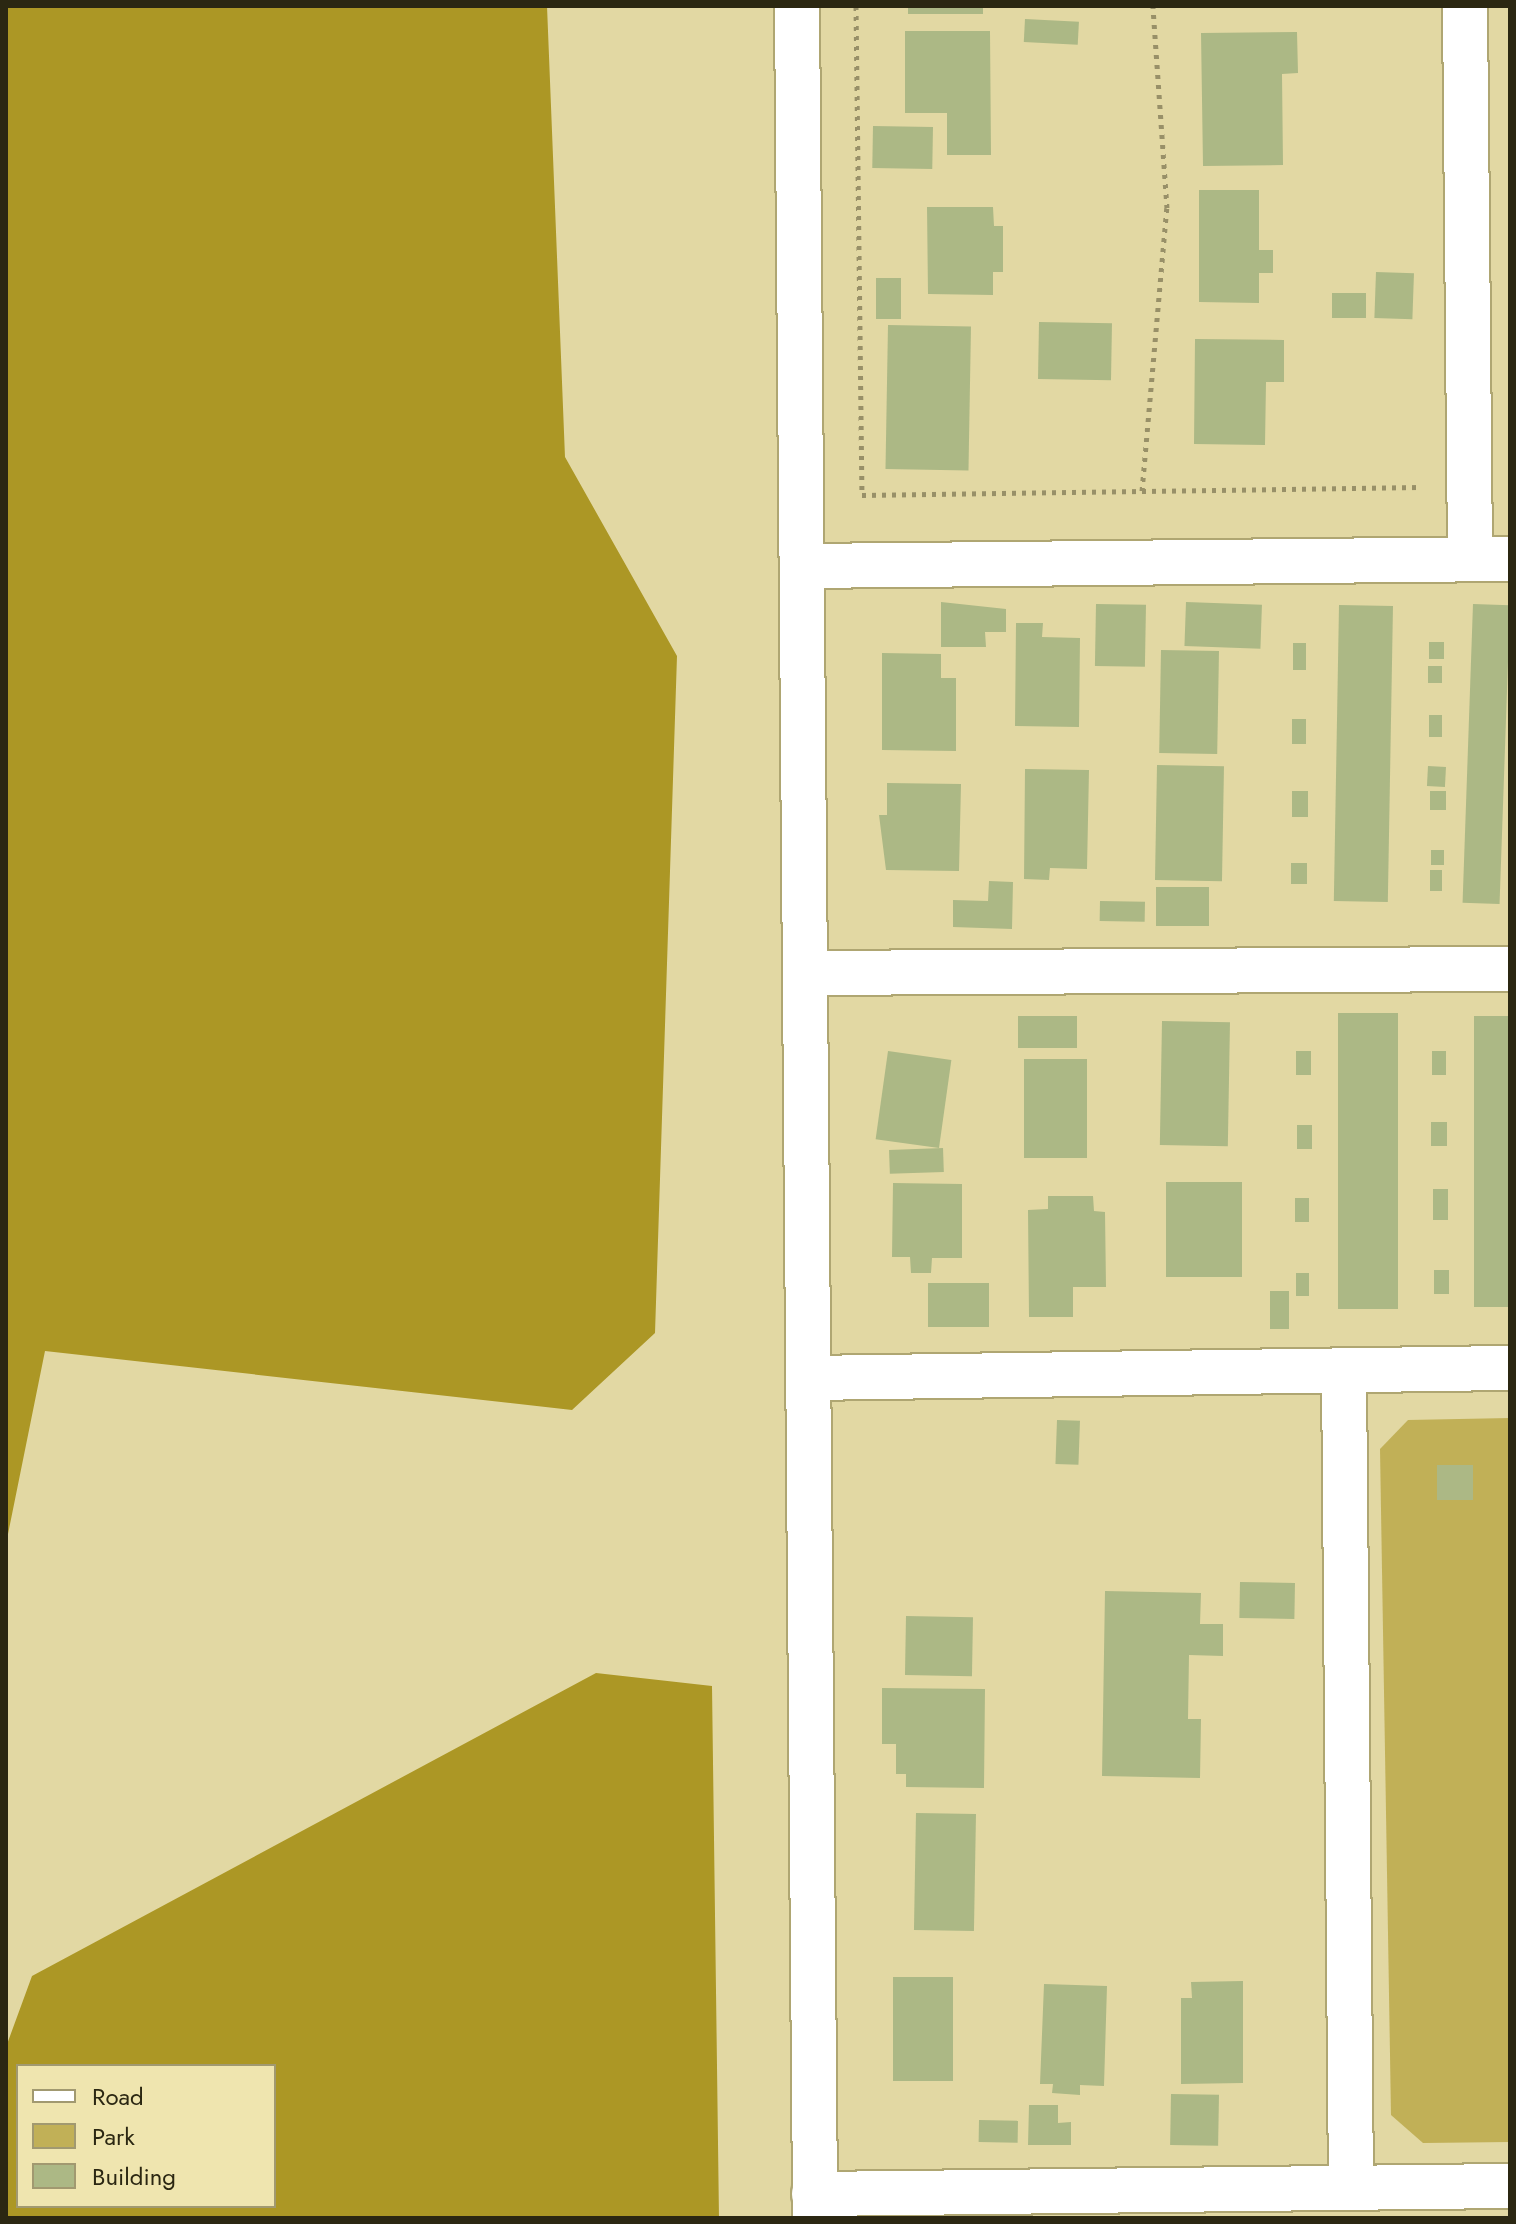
<!DOCTYPE html>
<style>
body{margin:0}
#map{position:relative;width:1516px;height:2224px;overflow:hidden;background:#e2d8a3;font-family:Jost,sans-serif}
div>[style]{position:absolute}
.green>*{inset:0;background:#c1b057}
.forest>*{inset:0;background:#ac9725}
.building>*{inset:0;background:#acb885;transform-origin:0 0}
.path>*{height:5px;margin-top:-2.5px;transform-origin:0;background:repeating-linear-gradient(90deg,#989068 0 4px,transparent 0 10px)}
.roads{filter:drop-shadow(2px 0 #afa672) drop-shadow(-2px 0 #afa672) drop-shadow(0 2px #afa672) drop-shadow(0 -2px #afa672)}
.street>*{height:44px;margin:-22px;padding:0 22px;transform-origin:22px;border-radius:22px;background:#fff}
span{translate:-50% -50%;white-space:nowrap;text-align:center;line-height:1.15;-webkit-text-stroke:6px #efe5af;paint-order:stroke}
.frame{position:absolute;inset:0;border:8px solid #2b2712;pointer-events:none}
.legend{position:absolute;left:16px;top:2064px;width:260px;height:144px;box-sizing:border-box;background:#efe5af;border:2px solid #a19970;margin:0;padding:10px 14px;list-style:none;font-size:24px;color:#2b2712}
.legend li{display:flex;align-items:center;gap:16px;height:40px}
.legend b{width:40px;border:2px solid #a19970}
</style>
<div id="map">
<div class="green">
<i style="clip-path:polygon(1510px 1418px,1510px 2142px,1423px 2143px,1391px 2115px,1380px 1449px,1408px 1420px)"></i>
</div>
<div class="forest">
<i style="clip-path:polygon(6px 6px,547px 6px,565px 457px,677px 656px,655px 1333px,572px 1410px,45px 1351px,6px 1544px)"></i>
<i style="clip-path:polygon(evenodd,596px 1673px,712px 1686px,719px 2218px,6px 2218px,6px 2047px,32px 1976px,596px 1673px,18px 2066px,274px 2066px,274px 2206px,18px 2206px,18px 2066px)"></i>
</div>
<div class="building">
<i style="left:908px;top:6px;width:75px;height:8px"></i>
<i style="left:1025px;top:19px;width:54px;height:23px;rotate:3deg"></i>
<i style="clip-path:polygon(905px 31px,990px 31px,991px 155px,947px 155px,947px 113px,905px 113px)"></i>
<i style="clip-path:polygon(1297px 32px,1298px 73px,1282px 74px,1283px 165px,1203px 166px,1201px 33px)"></i>
<i style="left:873px;top:126px;width:60px;height:42px;rotate:1deg"></i>
<i style="clip-path:polygon(1199px 190px,1259px 190px,1259px 250px,1273px 250px,1273px 273px,1259px 273px,1259px 303px,1199px 302px)"></i>
<i style="clip-path:polygon(927px 207px,993px 207px,994px 226px,1003px 226px,1003px 272px,993px 272px,993px 295px,928px 294px)"></i>
<i style="left:1376px;top:272px;width:38px;height:46px;rotate:2deg"></i>
<i style="left:876px;top:278px;width:25px;height:41px"></i>
<i style="left:1366px;top:293px;width:25px;height:34px;rotate:90deg"></i>
<i style="left:1039px;top:322px;width:73px;height:57px;rotate:1deg"></i>
<i style="left:888px;top:325px;width:83px;height:144px;rotate:1deg"></i>
<i style="clip-path:polygon(1195px 339px,1284px 340px,1284px 382px,1266px 382px,1265px 445px,1194px 444px)"></i>
<i style="clip-path:polygon(941px 602px,1006px 609px,1006px 632px,985px 632px,986px 647px,941px 647px)"></i>
<i style="left:1186px;top:602px;width:76px;height:44px;rotate:2deg"></i>
<i style="left:1096px;top:604px;width:50px;height:62px;rotate:1deg"></i>
<i style="left:1473px;top:604px;width:37px;height:299px;rotate:2deg"></i>
<i style="left:1339px;top:605px;width:54px;height:296px;rotate:1deg"></i>
<i style="clip-path:polygon(1016px 623px,1043px 623px,1042px 637px,1080px 638px,1079px 727px,1015px 726px)"></i>
<i style="left:1429px;top:642px;width:15px;height:17px"></i>
<i style="left:1293px;top:643px;width:13px;height:27px"></i>
<i style="left:1161px;top:650px;width:58px;height:103px;rotate:1deg"></i>
<i style="clip-path:polygon(882px 653px,941px 654px,941px 678px,956px 678px,956px 751px,882px 750px)"></i>
<i style="left:1428px;top:666px;width:14px;height:17px"></i>
<i style="left:1429px;top:715px;width:13px;height:22px"></i>
<i style="left:1292px;top:719px;width:14px;height:25px"></i>
<i style="left:1157px;top:765px;width:67px;height:115px;rotate:1deg"></i>
<i style="left:1428px;top:766px;width:18px;height:20px;rotate:3deg"></i>
<i style="clip-path:polygon(1025px 769px,1089px 770px,1087px 869px,1050px 868px,1049px 880px,1024px 879px)"></i>
<i style="clip-path:polygon(887px 783px,961px 784px,959px 871px,886px 870px,879px 815px,887px 815px)"></i>
<i style="left:1292px;top:791px;width:16px;height:26px"></i>
<i style="left:1430px;top:791px;width:16px;height:19px"></i>
<i style="left:1431px;top:850px;width:13px;height:15px"></i>
<i style="left:1291px;top:863px;width:16px;height:21px"></i>
<i style="left:1430px;top:870px;width:12px;height:21px"></i>
<i style="clip-path:polygon(989px 881px,1013px 882px,1012px 929px,953px 927px,953px 900px,988px 901px)"></i>
<i style="left:1156px;top:887px;width:53px;height:39px"></i>
<i style="left:1100px;top:901px;width:45px;height:20px;rotate:1deg"></i>
<i style="left:1338px;top:1013px;width:60px;height:296px"></i>
<i style="left:1018px;top:1016px;width:59px;height:32px"></i>
<i style="left:1474px;top:1016px;width:36px;height:291px"></i>
<i style="left:1162px;top:1021px;width:68px;height:124px;rotate:1deg"></i>
<i style="left:888px;top:1051px;width:64px;height:89px;rotate:8deg"></i>
<i style="left:1296px;top:1051px;width:15px;height:24px"></i>
<i style="left:1446px;top:1051px;width:24px;height:14px;rotate:90deg"></i>
<i style="left:1024px;top:1059px;width:63px;height:99px"></i>
<i style="left:1431px;top:1122px;width:16px;height:24px"></i>
<i style="left:1297px;top:1125px;width:15px;height:24px"></i>
<i style="left:943px;top:1148px;width:24px;height:54px;rotate:88deg"></i>
<i style="left:1242px;top:1182px;width:95px;height:76px;rotate:90deg"></i>
<i style="clip-path:polygon(893px 1183px,962px 1184px,962px 1258px,932px 1258px,931px 1273px,911px 1273px,910px 1257px,892px 1257px)"></i>
<i style="left:1433px;top:1189px;width:15px;height:31px"></i>
<i style="clip-path:polygon(1048px 1196px,1093px 1196px,1094px 1211px,1105px 1212px,1106px 1287px,1073px 1287px,1073px 1317px,1029px 1317px,1028px 1210px,1048px 1209px)"></i>
<i style="left:1295px;top:1198px;width:14px;height:24px"></i>
<i style="left:1434px;top:1270px;width:15px;height:24px"></i>
<i style="left:1296px;top:1273px;width:13px;height:23px"></i>
<i style="left:928px;top:1283px;width:61px;height:44px"></i>
<i style="left:1270px;top:1291px;width:19px;height:38px"></i>
<i style="left:1057px;top:1420px;width:23px;height:44px;rotate:2deg"></i>
<i style="left:1437px;top:1465px;width:36px;height:35px"></i>
<i style="left:1240px;top:1582px;width:55px;height:36px;rotate:1deg"></i>
<i style="clip-path:polygon(1105px 1591px,1201px 1593px,1200px 1624px,1223px 1624px,1223px 1656px,1189px 1655px,1188px 1719px,1201px 1719px,1200px 1778px,1102px 1776px)"></i>
<i style="left:906px;top:1616px;width:67px;height:59px;rotate:1deg"></i>
<i style="clip-path:polygon(882px 1688px,985px 1689px,984px 1788px,906px 1787px,906px 1774px,896px 1774px,896px 1744px,882px 1744px)"></i>
<i style="left:916px;top:1813px;width:60px;height:117px;rotate:1deg"></i>
<i style="left:893px;top:1977px;width:60px;height:104px"></i>
<i style="clip-path:polygon(1243px 1981px,1243px 2083px,1181px 2084px,1181px 1998px,1192px 1998px,1191px 1982px)"></i>
<i style="clip-path:polygon(1044px 1984px,1107px 1986px,1104px 2086px,1080px 2085px,1080px 2095px,1052px 2093px,1053px 2084px,1040px 2084px)"></i>
<i style="left:1171px;top:2094px;width:48px;height:51px;rotate:1deg"></i>
<i style="clip-path:polygon(1029px 2105px,1058px 2105px,1058px 2123px,1071px 2122px,1071px 2145px,1028px 2145px)"></i>
<i style="left:979px;top:2120px;width:39px;height:22px;rotate:1deg"></i>
</div>
<div class="path">
<i style="left:856px;top:6px;width:489px;rotate:89.3deg"></i>
<i style="left:862px;top:495px;width:558px;rotate:-0.82deg"></i>
<i style="left:1142px;top:491px;width:284px;rotate:-85deg"></i>
<i style="left:1167px;top:208px;width:202px;rotate:-94deg"></i>
</div>
<div class="roads">
<div class="street">
<i style="left:797px;top:6px;width:2212px;rotate:89.53deg"></i>
<i style="left:1465px;top:6px;width:553px;rotate:89.48deg"></i>
<i style="left:802px;top:566px;width:708px;rotate:-0.57deg"></i>
<i style="left:805px;top:973px;width:705px;rotate:-0.33deg"></i>
<i style="left:1344px;top:1371px;width:816px;rotate:89.51deg"></i>
<i style="left:808px;top:1378px;width:702px;rotate:-0.82deg"></i>
<i style="left:814px;top:2194px;width:696px;rotate:-0.66deg"></i>
</div>
</div>
<div class="frame"></div>
<ul class="legend">
<li><b style="height:10px;background:#fff"></b>Road</li>
<li><b style="height:22px;background:#c1b057"></b>Park</li>
<li><b style="height:22px;background:#acb885"></b>Building</li>
</ul>
</div>
